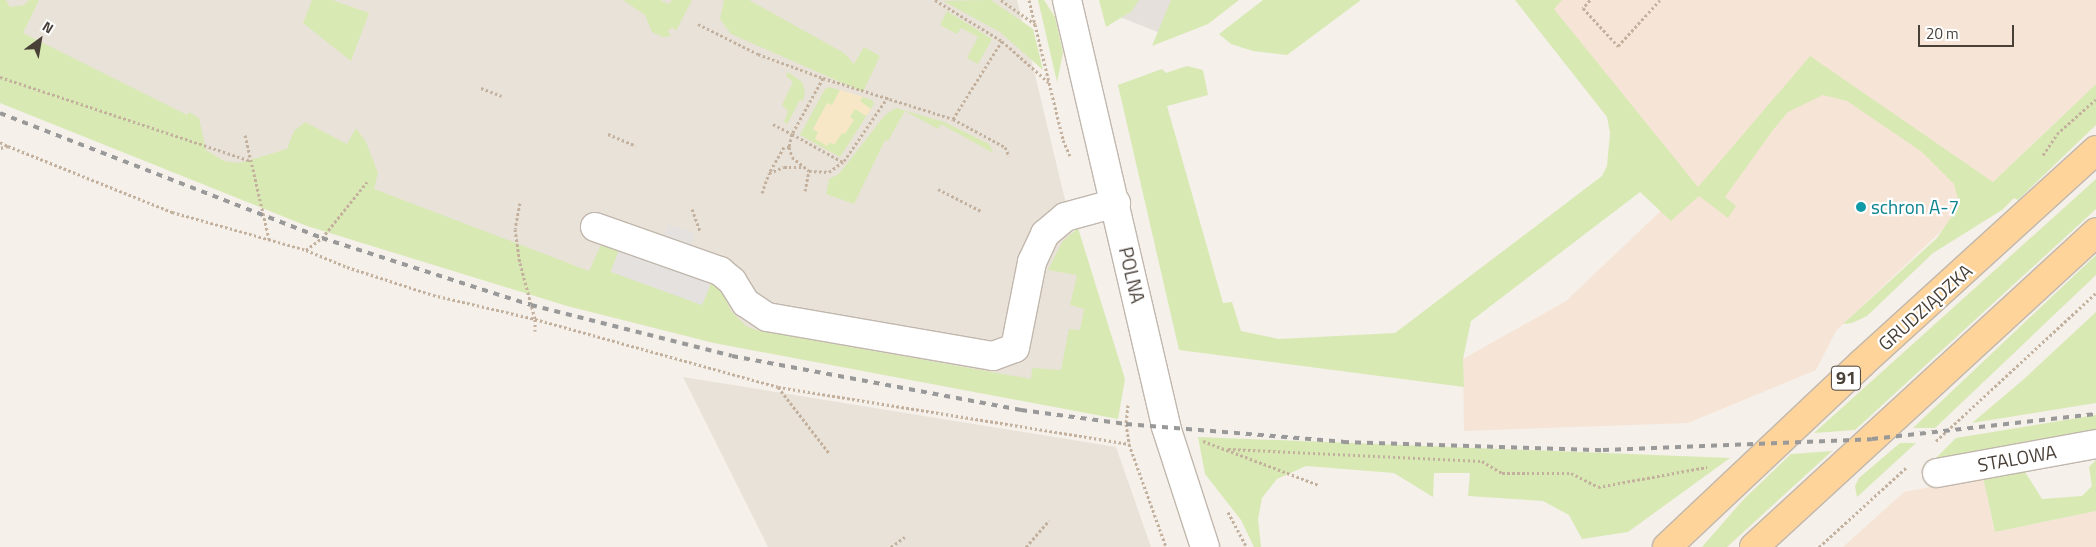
<!DOCTYPE html>
<meta charset="utf-8">
<style>
body{margin:0}
#map{position:relative;width:2096px;height:547px;overflow:hidden;background:#f5f0ea;font-family:"Titillium Web",sans-serif}
div>[style]{position:absolute}
.residential>*{inset:0;background:#e9e2d8}
.commercial>*{inset:0;background:#f6e5d6}
.industrial>*{inset:0;background:#e5e0dc}
.green>*{inset:0;background:#d8e9b4}
.sand>*{inset:0;background:#f8e7c7}
.parking>*{inset:0;background:#e4e1df}
.path>*{height:3px;margin-top:-1.5px;transform-origin:0;background:repeating-linear-gradient(90deg,#c3b19e 0 2.5px,transparent 0 5px)}
.roads{filter:drop-shadow(1px 0 #c1b7ad) drop-shadow(-1px 0 #c1b7ad) drop-shadow(0 1px #c1b7ad) drop-shadow(0 -1px #c1b7ad)}
.minor>*{height:28px;margin:-14px;padding:0 14px;transform-origin:14px;border-radius:14px;background:#fff}
.major>*{height:28px;margin:-14px;padding:0 14px;transform-origin:14px;border-radius:14px;background:#fed49b}
.rail>*{height:4px;margin-top:-2px;transform-origin:0;background:repeating-linear-gradient(90deg,#999 0 6px,transparent 0 12px)}
.dots>*{width:14px;height:14px;translate:-50% -50%;box-sizing:border-box;border:2px solid #fff;border-radius:50%}
span{translate:-50% -50%;white-space:nowrap;text-align:center;line-height:1.15;-webkit-text-stroke:4.5px #fff;paint-order:stroke}
.shield-label span{padding:1px 4px;background:#fff;border:1px solid;border-radius:4px;-webkit-text-stroke-width:0}
.shield-label{font-size:18px;color:#494038;font-weight:700}
.culture-label{font-size:19px;color:#0d838f}
.left{translate:0 -50%;text-align:left}
.street-label{font-size:19px;color:#494038}
.north{position:absolute;left:15px;top:15px;width:50px;height:50px;-webkit-text-stroke:4px #fff;paint-order:stroke;rotate:32deg;font-size:14px;font-weight:700;line-height:20px;text-align:center;color:#494038}
.north::after{content:'';display:block;margin:auto;width:18px;height:22px;background:#494038;clip-path:polygon(50% 0,100% 100%,50% 72%,0 100%)}
.scale{position:absolute;left:1918px;top:25px;width:96px;height:22px;box-sizing:border-box;border:2px solid #494038;border-top:0;padding-left:6px;font-size:15px;line-height:18px;white-space:nowrap;color:#494038;-webkit-text-stroke:4px #fff;paint-order:stroke}
</style>
<div id="map">
<div class="residential">
<i style="clip-path:polygon(0 0,1017px 0,1112px 395px,758px 334px,584px 291px,0 81px)"></i>
<i style="clip-path:polygon(683px 377px,1116px 447px,1151px 547px,768px 547px)"></i>
</div>
<div class="commercial">
<i style="clip-path:polygon(1556px 0,2096px 0,2096px 84px,1836px 331px,1816px 370px,1688px 423px,1464px 431px,1463px 359px,1566px 301px,1690px 183px,1547px 9px)"></i>
<i style="clip-path:polygon(1983px 477px,1995px 532px,2096px 511px,2096px 547px,1843px 547px,1904px 492px)"></i>
</div>
<div class="industrial">
<i style="clip-path:polygon(1107px 0,1203px 0,1160px 33px,1110px 13px)"></i>
</div>
<div class="green">
<i style="clip-path:polygon(0 0,6px 0,10px 7px,24px 5px,29px 0,39px 0,23px 33px,187px 115px,189px 112px,199px 118px,206px 150px,224px 161px,239px 163px,287px 149px,294px 131px,305px 122px,347px 144px,356px 128px,366px 142px,378px 173px,374px 189px,589px 271px,601px 245px,619px 250px,611px 271px,702px 305px,711px 283px,721px 289px,731px 311px,746px 326px,756px 330px,1031px 379px,1032px 368px,1061px 370px,1069px 329px,1080px 330px,1084px 309px,1070px 305px,1077px 275px,1048px 270px,1062px 242px,1078px 228px,1125px 379px,1118px 419px,714px 343px,567px 306px,307px 226px,0 103px)"></i>
<i style="clip-path:polygon(312px 0,332px 0,369px 13px,351px 61px,303px 23px)"></i>
<i style="clip-path:polygon(623px 0,660px 0,669px 4px,672px 0,692px 0,676px 31px,674px 28px,669px 29px,668px 32px,672px 36px,663px 37px,652px 32px,645px 15px)"></i>
<i style="clip-path:polygon(724px 0,749px 0,844px 53px,854px 64px,864px 47px,880px 56px,863px 92px,731px 34px,720px 19px)"></i>
<i style="clip-path:polygon(991px 0,1033px 29px,1043px 70px,1000px 32px,943px 1px)"></i>
<i style="clip-path:polygon(1038px 0,1044px 0,1055px 17px,1063px 53px,1057px 82px)"></i>
<i style="clip-path:polygon(1099px 0,1139px 0,1132px 11px,1106px 27px)"></i>
<i style="clip-path:polygon(1171px 0,1239px 0,1208px 24px,1152px 46px)"></i>
<i style="clip-path:polygon(1263px 0,1361px 0,1287px 55px,1253px 51px,1231px 44px,1219px 34px)"></i>
<i style="clip-path:polygon(1515px 0,1562px 0,1554px 9px,1698px 187px,1810px 56px,1993px 182px,2096px 84px,2096px 125px,2018px 200px,2014px 198px,2002px 210px,1933px 253px,1867px 316px,1852px 323px,1843px 324px,1937px 238px,1952px 216px,1958px 199px,1954px 184px,1922px 152px,1847px 101px,1823px 95px,1788px 112px,1773px 130px,1725px 197px,1736px 206px,1728px 218px,1699px 196px,1671px 221px,1640px 192px,1471px 321px,1463px 359px,1464px 387px,1179px 350px,1118px 85px,1162px 69px,1166px 73px,1187px 66px,1203px 70px,1208px 95px,1167px 106px,1223px 303px,1232px 302px,1241px 331px,1279px 339px,1395px 333px,1602px 176px,1607px 166px,1610px 133px,1607px 117px)"></i>
<i style="clip-path:polygon(947px 11px,992px 39px,978px 64px,967px 58px,978px 37px,961px 28px,957px 34px,940px 25px)"></i>
<i style="clip-path:polygon(788px 72px,802px 82px,805px 91px,803px 101px,800px 100px,787px 124px,784px 122px,788px 111px,782px 105px,793px 82px,786px 76px)"></i>
<i style="clip-path:polygon(829px 87px,872px 100px,874px 104px,840px 157px,800px 135px,825px 89px)"></i>
<i style="clip-path:polygon(896px 108px,944px 122px,989px 144px,993px 153px,941px 124px,938px 129px,905px 111px,888px 141px,885px 140px,854px 204px,826px 194px,829px 179px,839px 174px,885px 115px)"></i>
<i style="clip-path:polygon(2096px 179px,2096px 209px,1855px 430px,1814px 433px)"></i>
<i style="clip-path:polygon(2096px 255px,2096px 275px,1935px 428px,1913px 428px)"></i>
<i style="clip-path:polygon(2096px 312px,2096px 403px,1972px 423px,2024px 379px)"></i>
<i style="clip-path:polygon(2096px 415px,2096px 434px,1933px 461px,1956px 438px)"></i>
<i style="clip-path:polygon(1198px 437px,1730px 458px,1628px 532px,1582px 539px,1569px 515px,1543px 501px,1468px 496px,1470px 473px,1434px 473px,1433px 497px,1394px 473px,1306px 466px,1277px 479px,1262px 498px,1258px 519px,1261px 547px,1254px 547px,1241px 520px,1205px 474px)"></i>
<i style="clip-path:polygon(1900px 443px,1916px 443px,1857px 497px,1855px 486px,1859px 478px)"></i>
<i style="clip-path:polygon(1832px 451px,1727px 547px,1702px 547px,1743px 500px,1791px 454px)"></i>
<i style="clip-path:polygon(2096px 460px,2096px 511px,1995px 532px,1983px 477px,2025px 472px,2042px 499px,2082px 496px,2092px 486px,2089px 467px)"></i>
</div>
<div class="sand">
<i style="clip-path:polygon(840px 90px,863px 97px,860px 101px,871px 109px,866px 116px,855px 109px,850px 117px,854px 120px,845px 134px,842px 133px,834px 145px,830px 142px,827px 146px,815px 139px,818px 132px,813px 129px,827px 103px,832px 105px)"></i>
</div>
<div class="parking">
<i style="clip-path:polygon(668px 224px,695px 233px,682px 272px,711px 283px,702px 305px,611px 272px,619px 250px,654px 262px)"></i>
</div>
<div class="path">
<i style="left:935px;top:0;width:79px;rotate:31.5deg"></i>
<i style="left:1002px;top:41px;width:62px;rotate:41.7deg"></i>
<i style="left:1001px;top:0;width:42px;rotate:35.2deg"></i>
<i style="left:1029px;top:0;width:144px;rotate:76.3deg"></i>
<i style="left:1063px;top:140px;width:17px;rotate:66deg"></i>
<i style="left:1590px;top:0;width:11px;rotate:131deg"></i>
<i style="left:1583px;top:8px;width:52px;rotate:47.4deg"></i>
<i style="left:1618px;top:46px;width:62px;rotate:-47.6deg"></i>
<i style="left:698px;top:24px;width:67px;rotate:26.6deg"></i>
<i style="left:758px;top:54px;width:69px;rotate:20.3deg"></i>
<i style="left:823px;top:78px;width:136px;rotate:17.5deg"></i>
<i style="left:953px;top:119px;width:59px;rotate:28.3deg"></i>
<i style="left:1005px;top:147px;width:10px;rotate:66deg"></i>
<i style="left:0;top:77px;width:265px;rotate:18.5deg"></i>
<i style="left:823px;top:78px;width:64px;rotate:119deg"></i>
<i style="left:792px;top:134px;width:58px;rotate:28.8deg"></i>
<i style="left:481px;top:88px;width:22px;rotate:21deg"></i>
<i style="left:953px;top:119px;width:92px;rotate:-57.9deg"></i>
<i style="left:773px;top:124px;width:21px;rotate:28deg"></i>
<i style="left:792px;top:134px;width:13px;rotate:103deg"></i>
<i style="left:789px;top:147px;width:10px;rotate:73deg"></i>
<i style="left:792px;top:157px;width:22px;rotate:39deg"></i>
<i style="left:608px;top:134px;width:30px;rotate:23deg"></i>
<i style="left:245px;top:135px;width:107px;rotate:77deg"></i>
<i style="left:0;top:142px;width:9px;rotate:27deg"></i>
<i style="left:8px;top:146px;width:8px;rotate:166deg"></i>
<i style="left:8px;top:146px;width:177px;rotate:21.9deg"></i>
<i style="left:172px;top:212px;width:139px;rotate:15.8deg"></i>
<i style="left:306px;top:250px;width:44px;rotate:22.5deg"></i>
<i style="left:347px;top:267px;width:90px;rotate:18deg"></i>
<i style="left:433px;top:295px;width:105px;rotate:13.2deg"></i>
<i style="left:535px;top:319px;width:12px;rotate:90deg"></i>
<i style="left:789px;top:147px;width:5px;rotate:180deg"></i>
<i style="left:784px;top:147px;width:30px;rotate:120deg"></i>
<i style="left:769px;top:173px;width:16px;rotate:-22deg"></i>
<i style="left:784px;top:167px;width:18px"></i>
<i style="left:2043px;top:155px;width:25px;rotate:-56deg"></i>
<i style="left:2057px;top:134px;width:52px;rotate:-41.9deg"></i>
<i style="left:938px;top:189px;width:48px;rotate:27.1deg"></i>
<i style="left:805px;top:191px;width:20px;rotate:-79deg"></i>
<i style="left:809px;top:171px;width:20px;rotate:3deg"></i>
<i style="left:829px;top:172px;width:19px;rotate:-36deg"></i>
<i style="left:844px;top:161px;width:78px;rotate:-55.5deg"></i>
<i style="left:762px;top:193px;width:21px;rotate:-71deg"></i>
<i style="left:520px;top:203px;width:26px;rotate:101deg"></i>
<i style="left:515px;top:229px;width:34px;rotate:82deg"></i>
<i style="left:520px;top:263px;width:58px;rotate:75deg"></i>
<i style="left:535px;top:319px;width:252px;rotate:15.6deg"></i>
<i style="left:778px;top:387px;width:356px;rotate:9.2deg"></i>
<i style="left:692px;top:209px;width:23px;rotate:70deg"></i>
<i style="left:306px;top:250px;width:20px;rotate:-37deg"></i>
<i style="left:322px;top:238px;width:72px;rotate:-51.2deg"></i>
<i style="left:778px;top:387px;width:83px;rotate:52.3deg"></i>
<i style="left:1128px;top:405px;width:19px;rotate:96deg"></i>
<i style="left:1126px;top:424px;width:20px;rotate:81deg"></i>
<i style="left:1129px;top:444px;width:109px;rotate:70.2deg"></i>
<i style="left:1203px;top:441px;width:124px;rotate:20.8deg"></i>
<i style="left:1936px;top:441px;width:218px;rotate:-42.8deg"></i>
<i style="left:1228px;top:449px;width:254px;rotate:2.7deg"></i>
<i style="left:1482px;top:461px;width:23px;rotate:31deg"></i>
<i style="left:1502px;top:473px;width:69px"></i>
<i style="left:1571px;top:473px;width:30px;rotate:27deg"></i>
<i style="left:1598px;top:487px;width:111px;rotate:-10.4deg"></i>
<i style="left:1228px;top:512px;width:40px;rotate:62deg"></i>
<i style="left:891px;top:547px;width:17px;rotate:-36deg"></i>
<i style="left:1026px;top:547px;width:35px;rotate:-49deg"></i>
<i style="left:1819px;top:547px;width:119px;rotate:-42.3deg"></i>
</div>
<div class="roads">
<div class="minor">
<i style="left:1067px;top:0;width:438px;rotate:76.9deg"></i>
<i style="left:1166px;top:427px;width:126px;rotate:72deg"></i>
<i style="left:595px;top:227px;width:133px;rotate:19.4deg"></i>
<i style="left:720px;top:271px;width:16px;rotate:40deg"></i>
<i style="left:732px;top:281px;width:26px;rotate:58deg"></i>
<i style="left:746px;top:303px;width:25px;rotate:34deg"></i>
<i style="left:767px;top:317px;width:229px;rotate:9.8deg"></i>
<i style="left:993px;top:356px;width:23px;rotate:-20deg"></i>
<i style="left:1015px;top:348px;width:88px;rotate:-78.8deg"></i>
<i style="left:1032px;top:262px;width:31px;rotate:-65deg"></i>
<i style="left:1045px;top:234px;width:26px;rotate:-40deg"></i>
<i style="left:1065px;top:217px;width:53px;rotate:-15.4deg"></i>
<i style="left:1937px;top:473px;width:162px;rotate:-10.3deg"></i>
</div>
<div class="major">
<i style="left:1667px;top:547px;width:267px;rotate:-43.3deg"></i>
<i style="left:1861px;top:364px;width:318px;rotate:-42.3deg"></i>
<i style="left:1754px;top:547px;width:465px;rotate:-42.6deg"></i>
</div>
</div>
<div class="rail">
<i style="left:0;top:113px;width:345px;rotate:21.2deg"></i>
<i style="left:322px;top:238px;width:219px;rotate:17.8deg"></i>
<i style="left:531px;top:305px;width:207px;rotate:14.2deg"></i>
<i style="left:732px;top:356px;width:294px;rotate:10.6deg"></i>
<i style="left:1021px;top:410px;width:106px;rotate:7.6deg"></i>
<i style="left:1126px;top:424px;width:218px;rotate:4.7deg"></i>
<i style="left:1343px;top:442px;width:260px;rotate:1.8deg"></i>
<i style="left:1603px;top:450px;width:269px;rotate:-2.3deg"></i>
<i style="left:1872px;top:439px;width:225px;rotate:-6.4deg"></i>
</div>
<div class="dots">
<i style="left:1861px;top:207px;background:#0f9aa8"></i>
</div>
<div class="shield-label">
<span style="left:1846px;top:378px">91</span>
</div>
<div class="culture-label">
<span class="left" style="left:1871px;top:207px">schron A-7</span>
</div>
<div class="street-label">
<span style="left:1132px;top:275px;rotate:77deg">POLNA</span>
<span style="left:1925px;top:307px;rotate:-42deg">GRUDZIĄDZKA</span>
<span style="left:2017px;top:458px;rotate:-10deg">STALOWA</span>
</div>
<div class="north">N</div>
<div class="scale">20 m</div>
</div>
